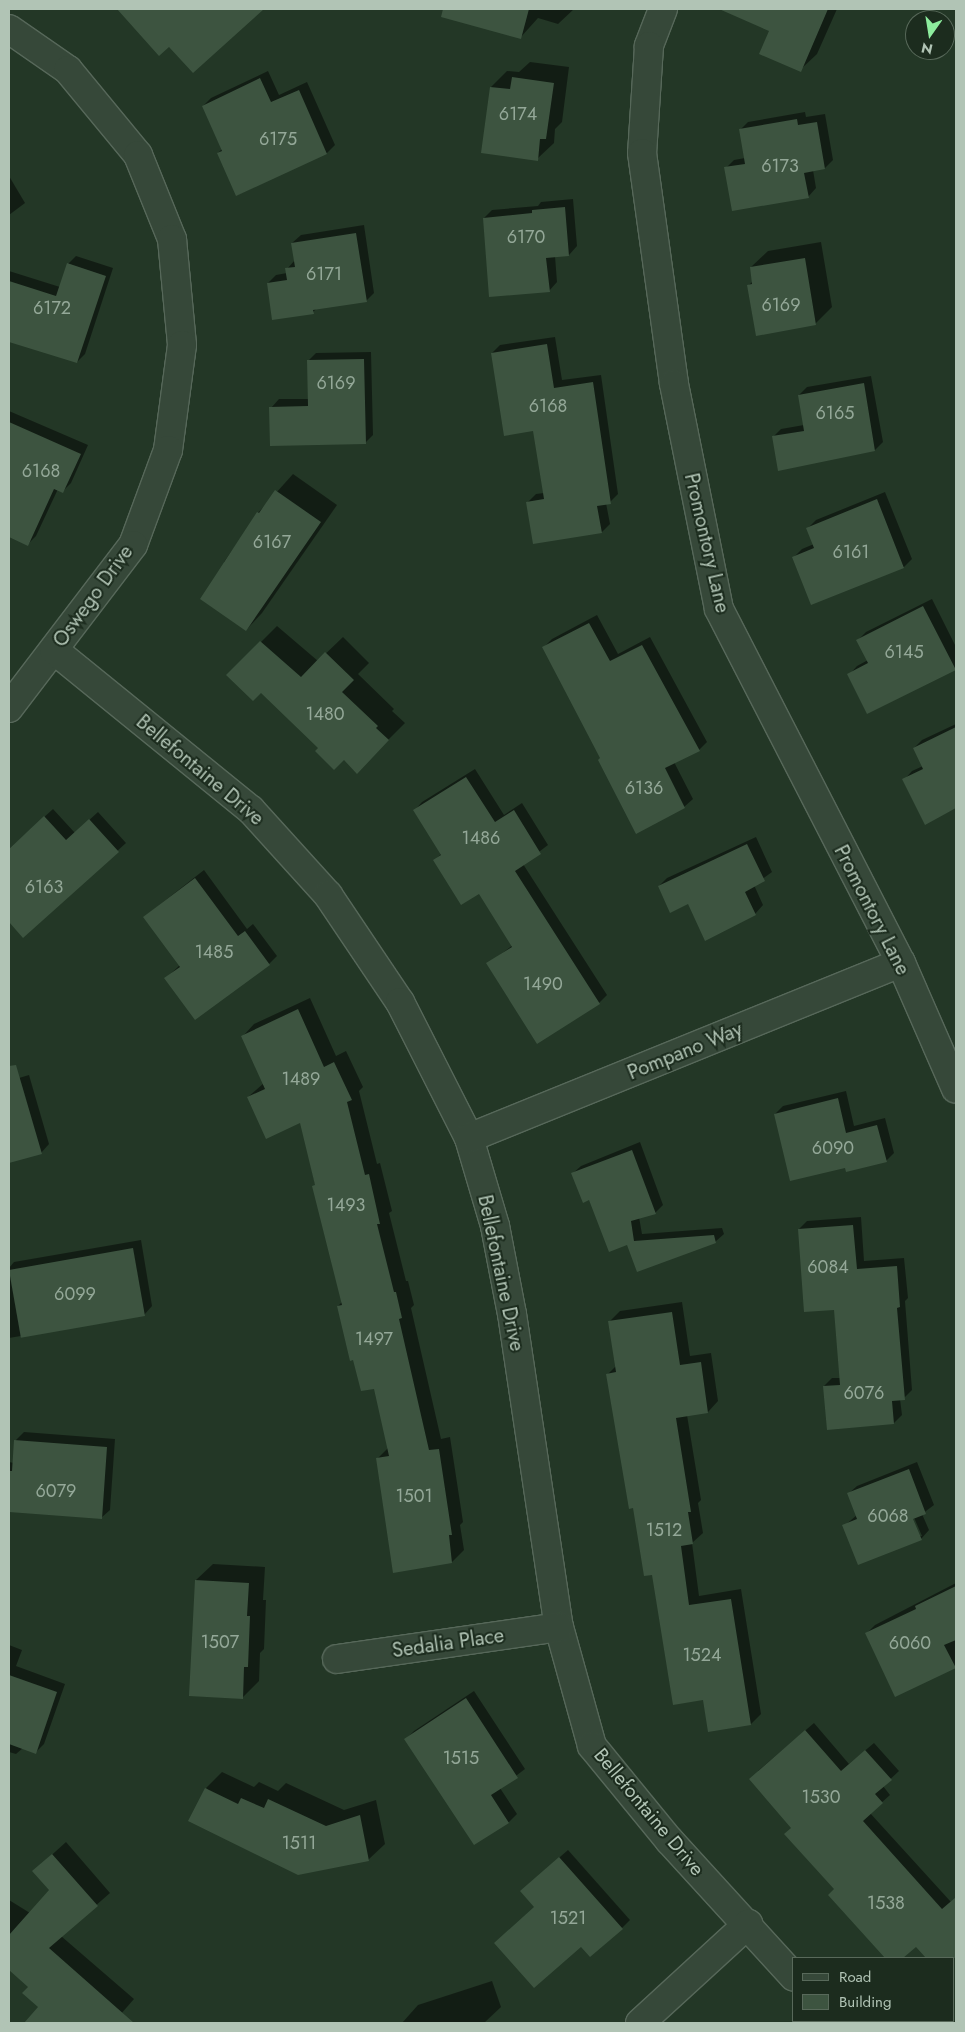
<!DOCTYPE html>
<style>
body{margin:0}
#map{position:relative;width:965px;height:2032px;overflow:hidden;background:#233726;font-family:Jost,sans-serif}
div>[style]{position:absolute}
.shadow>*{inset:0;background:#0007}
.building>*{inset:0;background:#3d5440;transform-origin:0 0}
.roads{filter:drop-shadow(1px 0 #57685a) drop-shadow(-1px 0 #57685a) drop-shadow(0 1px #57685a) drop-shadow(0 -1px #57685a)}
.street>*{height:28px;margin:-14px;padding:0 14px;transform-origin:14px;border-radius:14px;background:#364839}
span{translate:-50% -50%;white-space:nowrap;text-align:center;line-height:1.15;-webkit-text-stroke:4px #1c2c1e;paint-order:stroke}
.number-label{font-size:18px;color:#94a898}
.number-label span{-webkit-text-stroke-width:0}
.street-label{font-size:20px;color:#b1c4b5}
.frame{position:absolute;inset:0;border:10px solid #b1c4b5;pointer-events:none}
.legend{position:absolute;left:792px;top:1957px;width:162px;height:65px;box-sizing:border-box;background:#1c2c1e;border:1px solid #58695a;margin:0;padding:6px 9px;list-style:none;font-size:15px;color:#b1c4b5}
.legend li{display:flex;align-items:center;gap:10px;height:25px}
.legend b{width:25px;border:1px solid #58695a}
.north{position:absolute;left:905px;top:10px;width:50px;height:50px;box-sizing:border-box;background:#1c2c1e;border:1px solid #58695a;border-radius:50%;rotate:193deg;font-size:14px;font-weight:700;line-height:20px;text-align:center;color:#b1c4b5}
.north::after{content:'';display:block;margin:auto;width:18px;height:22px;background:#8ded9e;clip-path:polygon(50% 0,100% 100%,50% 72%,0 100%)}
</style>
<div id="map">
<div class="shadow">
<i style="clip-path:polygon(134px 9px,262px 9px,193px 71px,169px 45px,126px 17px)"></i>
<i style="clip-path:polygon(483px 9px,574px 9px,558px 24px,538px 18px,520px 38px,478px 26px)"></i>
<i style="clip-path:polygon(744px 9px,837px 9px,817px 54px,800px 70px,770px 30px,741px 17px)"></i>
<i style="clip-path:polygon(530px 62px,569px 67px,562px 122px,555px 129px,554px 143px,537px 159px,491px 87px,507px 71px,519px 72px)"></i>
<i style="clip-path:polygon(268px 71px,279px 95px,307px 82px,335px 145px,327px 153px,237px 195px,218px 153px,222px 149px,203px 106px,211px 98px)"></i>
<i style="clip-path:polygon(805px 112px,806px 117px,825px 114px,833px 160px,825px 168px,813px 170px,816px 188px,808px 197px,726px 168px,734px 160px,745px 158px,740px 130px,748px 122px)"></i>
<i style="clip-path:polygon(9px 176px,25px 203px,9px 215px)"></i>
<i style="clip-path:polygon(573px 199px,577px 246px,569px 255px,555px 256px,557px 282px,549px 291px,484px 218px,492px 210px,538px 206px,541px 202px)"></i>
<i style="clip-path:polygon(364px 225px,374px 293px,366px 301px,317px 308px,313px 312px,268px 283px,276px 275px,287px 273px,287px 269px,295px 260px,292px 243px,301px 235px)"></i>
<i style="clip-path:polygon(821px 242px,832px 307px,815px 324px,748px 286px,753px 281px,751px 267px,768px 251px)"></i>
<i style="clip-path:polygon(76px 256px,113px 268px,85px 354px,77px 362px,9px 340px,9px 271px,60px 287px,68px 264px)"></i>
<i style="clip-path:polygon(555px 337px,562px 380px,601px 375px,618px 494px,610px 502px,606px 503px,610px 524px,602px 532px,528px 502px,536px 494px,544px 493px,534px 430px,492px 353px,500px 345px)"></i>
<i style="clip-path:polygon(371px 352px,373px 435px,365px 443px,271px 408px,279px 399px,309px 399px,308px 361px,316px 353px)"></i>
<i style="clip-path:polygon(871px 376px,883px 442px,875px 450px,773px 437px,781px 429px,804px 425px,799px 395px,807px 387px)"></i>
<i style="clip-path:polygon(9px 411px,88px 445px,71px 483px,63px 491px,58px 489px,36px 536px,28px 544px,9px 535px)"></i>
<i style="clip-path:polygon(293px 474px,337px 505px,262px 613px,246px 630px,224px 562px,258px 513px)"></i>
<i style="clip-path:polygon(885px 492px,912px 559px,904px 567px,794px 557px,802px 549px,814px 544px,808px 528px,816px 520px)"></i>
<i style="clip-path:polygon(932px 599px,956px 647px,956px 669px,849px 675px,857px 666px,868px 660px,858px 640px,866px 632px)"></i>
<i style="clip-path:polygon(597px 615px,618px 654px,650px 637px,707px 742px,699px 750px,674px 762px,693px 799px,684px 807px,601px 758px,544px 647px,552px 639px)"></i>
<i style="clip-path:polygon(277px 626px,318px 661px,343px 637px,369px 663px,358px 674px,394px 709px,392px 711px,405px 723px,373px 755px,344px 759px,320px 747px,262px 691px,228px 675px)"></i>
<i style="clip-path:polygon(956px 724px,956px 808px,925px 823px,904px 780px,912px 771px,923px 766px,914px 748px,922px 740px)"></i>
<i style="clip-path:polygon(475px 769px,504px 815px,522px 803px,548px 845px,523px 864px,607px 995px,599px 1003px,488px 964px,513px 945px,479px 892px,435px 860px,442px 853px,414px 811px,422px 802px)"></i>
<i style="clip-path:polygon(53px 809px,75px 833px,98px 812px,126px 843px,23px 936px,9px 920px,9px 849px)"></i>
<i style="clip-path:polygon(756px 837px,772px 872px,754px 885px,763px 905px,755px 914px,688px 902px,659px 886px,667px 878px)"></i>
<i style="clip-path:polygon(204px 870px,247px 929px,253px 924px,277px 956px,269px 964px,165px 979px,180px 965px,144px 917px)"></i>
<i style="clip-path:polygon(310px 998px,336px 1056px,346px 1051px,363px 1087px,359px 1091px,377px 1164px,380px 1163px,392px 1211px,389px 1213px,406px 1281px,408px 1281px,414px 1305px,411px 1308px,441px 1439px,450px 1437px,463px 1522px,460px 1525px,464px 1550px,452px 1562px,377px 1459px,388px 1448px,375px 1387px,338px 1306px,342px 1302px,301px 1122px,248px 1097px,264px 1083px,243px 1036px,254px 1024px)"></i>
<i style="clip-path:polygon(29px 1075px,49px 1144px,41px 1153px,9px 1162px,9px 1081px)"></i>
<i style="clip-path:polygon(846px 1091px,854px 1126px,885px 1118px,894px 1153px,886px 1161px,846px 1166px,775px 1114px,783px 1106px)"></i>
<i style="clip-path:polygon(640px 1142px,663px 1205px,655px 1213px,639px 1217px,642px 1234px,722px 1228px,724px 1234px,715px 1242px,627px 1243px,572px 1174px,581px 1166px)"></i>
<i style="clip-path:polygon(861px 1217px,864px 1261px,904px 1258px,908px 1298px,905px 1301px,912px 1390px,904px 1398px,900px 1399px,902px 1415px,894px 1423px,824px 1386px,832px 1378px,841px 1378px,835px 1309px,799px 1229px,807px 1221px)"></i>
<i style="clip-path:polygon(141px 1240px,152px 1306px,144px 1315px,9px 1338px,9px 1268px,14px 1262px)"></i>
<i style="clip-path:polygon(682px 1302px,690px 1356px,711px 1353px,718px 1401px,708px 1412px,687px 1415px,701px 1500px,698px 1503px,703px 1533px,692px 1543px,699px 1596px,741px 1589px,761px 1714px,751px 1724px,704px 1698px,653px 1574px,634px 1507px,608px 1374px,616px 1366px,610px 1321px,620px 1311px)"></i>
<i style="clip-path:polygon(24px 1432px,115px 1439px,110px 1510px,101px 1518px,9px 1511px,9px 1462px,14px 1463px,16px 1440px)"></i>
<i style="clip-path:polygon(evenodd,917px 1462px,934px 1505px,922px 1514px,929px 1530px,921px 1539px,844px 1526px,857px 1515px,848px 1494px,857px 1486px,917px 1462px,912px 1513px,922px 1536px,919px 1536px,910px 1514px,912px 1513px)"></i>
<i style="clip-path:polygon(213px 1564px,265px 1567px,263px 1600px,266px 1600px,264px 1649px,260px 1653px,259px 1681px,242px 1698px,196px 1580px)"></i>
<i style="clip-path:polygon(956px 1583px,955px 1667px,867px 1633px,875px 1625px)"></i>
<i style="clip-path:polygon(9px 1645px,22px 1650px,16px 1666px,65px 1684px,44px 1744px,36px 1752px,23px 1748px,16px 1754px,9px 1752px)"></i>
<i style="clip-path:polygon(474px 1691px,525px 1769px,500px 1788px,517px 1814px,509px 1822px,474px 1843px,406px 1739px,414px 1731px)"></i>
<i style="clip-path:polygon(814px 1723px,849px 1764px,874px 1743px,899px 1771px,883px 1786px,890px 1795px,870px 1813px,951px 1902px,956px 1897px,956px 1952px,949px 1958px,928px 1958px,916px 1945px,901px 1958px,887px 1958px,830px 1895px,835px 1889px,792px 1827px,758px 1771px)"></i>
<i style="clip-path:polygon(222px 1772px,254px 1787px,259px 1782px,278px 1791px,286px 1783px,344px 1810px,376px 1800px,385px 1844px,368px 1860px,299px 1873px,206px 1788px)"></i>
<i style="clip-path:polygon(66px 1842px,110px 1893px,61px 1936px,134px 1999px,113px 2023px,25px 2023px,40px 2007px,29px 1986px,9px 1968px,9px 1900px,30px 1913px,50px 1890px,34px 1871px)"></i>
<i style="clip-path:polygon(568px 1850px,630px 1920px,622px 1928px,581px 1945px,535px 1907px,530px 1883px)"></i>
<i style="clip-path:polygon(492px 1981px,501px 2007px,484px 2023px,402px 2023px,418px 2005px)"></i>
</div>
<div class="building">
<i style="clip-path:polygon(117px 9px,264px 9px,193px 73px,169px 47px,159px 56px)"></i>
<i style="clip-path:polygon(443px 9px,529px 9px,521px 39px,441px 17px)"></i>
<i style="clip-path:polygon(719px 9px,828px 9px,801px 72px,759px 54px,769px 31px)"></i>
<i style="clip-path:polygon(512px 77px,554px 83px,546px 139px,540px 139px,538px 161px,481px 153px,490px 87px,510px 89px)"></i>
<i style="clip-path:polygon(260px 78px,271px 102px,299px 90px,327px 154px,236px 196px,217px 153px,222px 151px,202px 106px)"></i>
<i style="clip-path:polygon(797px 119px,798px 125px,817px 122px,825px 169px,804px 173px,809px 198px,732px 211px,724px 167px,745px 164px,739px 129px)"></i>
<i style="clip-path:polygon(565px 207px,569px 256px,546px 258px,550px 292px,489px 297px,483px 218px,532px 213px,532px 210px)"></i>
<i style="clip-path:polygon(356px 233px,367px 302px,313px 310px,314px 314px,272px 320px,267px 283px,287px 280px,285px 268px,295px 267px,291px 243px)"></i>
<i style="clip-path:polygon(805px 258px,816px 325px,756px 336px,747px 285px,752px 284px,750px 267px)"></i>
<i style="clip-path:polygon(67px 263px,106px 276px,77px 363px,9px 342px,9px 281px,56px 296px)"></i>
<i style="clip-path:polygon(547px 344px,554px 388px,593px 382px,611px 504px,597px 506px,602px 533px,533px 544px,526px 502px,544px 499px,533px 431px,504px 436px,491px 353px)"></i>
<i style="clip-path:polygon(364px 359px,366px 444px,270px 446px,269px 407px,308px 406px,307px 360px)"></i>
<i style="clip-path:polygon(864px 383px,875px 451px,778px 471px,772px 436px,804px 431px,798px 395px)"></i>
<i style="clip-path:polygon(9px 422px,81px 454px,63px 493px,54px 489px,28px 546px,9px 537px)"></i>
<i style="clip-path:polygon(275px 490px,321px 522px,246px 631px,200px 599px,257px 512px,259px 513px)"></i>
<i style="clip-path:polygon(877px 499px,904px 568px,811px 605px,792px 557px,814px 548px,806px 528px)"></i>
<i style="clip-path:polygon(923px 606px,956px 670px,867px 714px,847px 674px,868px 663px,856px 640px)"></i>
<i style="clip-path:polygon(589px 623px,610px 661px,642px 645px,700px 751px,665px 768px,685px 808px,636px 834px,598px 760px,600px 758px,542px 647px)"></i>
<i style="clip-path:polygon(260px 641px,301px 677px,325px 652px,354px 680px,342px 692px,378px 726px,376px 728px,389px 740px,357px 774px,344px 760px,334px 770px,315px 751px,318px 748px,261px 693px,253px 701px,226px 675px)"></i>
<i style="clip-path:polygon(956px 727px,956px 808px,925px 825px,902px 779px,923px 769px,913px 748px)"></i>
<i style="clip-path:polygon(466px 777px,495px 822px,514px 810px,541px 854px,515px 871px,600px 1004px,537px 1044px,486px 963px,512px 947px,479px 894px,461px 905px,433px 860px,441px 855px,413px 810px)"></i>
<i style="clip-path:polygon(44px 816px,66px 840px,89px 819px,119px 852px,23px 938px,9px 922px,9px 849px)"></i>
<i style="clip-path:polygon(747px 844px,765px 881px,745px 892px,756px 915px,705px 941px,688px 904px,670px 913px,658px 886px)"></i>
<i style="clip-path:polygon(195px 878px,238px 936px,245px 931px,270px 965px,195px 1020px,164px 978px,180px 967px,143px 917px)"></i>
<i style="clip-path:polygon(298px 1009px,324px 1067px,334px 1062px,352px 1100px,347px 1102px,365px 1175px,369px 1174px,380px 1224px,377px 1224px,394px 1292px,396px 1292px,402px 1318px,399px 1319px,429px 1450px,439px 1449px,452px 1535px,449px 1535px,452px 1563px,393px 1573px,376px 1458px,389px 1456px,374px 1389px,361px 1391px,353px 1360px,350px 1361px,337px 1306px,342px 1305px,312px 1186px,315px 1185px,300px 1123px,266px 1139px,247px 1097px,265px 1089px,241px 1036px)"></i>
<i style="clip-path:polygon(16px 1065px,42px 1154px,9px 1163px,9px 1066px)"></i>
<i style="clip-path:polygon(838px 1098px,846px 1133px,877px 1125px,887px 1162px,846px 1172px,845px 1168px,790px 1181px,774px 1114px)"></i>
<i style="clip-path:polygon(632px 1150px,656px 1214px,631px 1221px,634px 1241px,714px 1235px,716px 1243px,637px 1272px,627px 1245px,609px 1252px,589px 1200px,583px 1203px,571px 1173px)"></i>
<i style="clip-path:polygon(853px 1225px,857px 1269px,897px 1266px,900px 1307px,897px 1308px,905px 1400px,892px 1401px,894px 1424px,827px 1430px,823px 1386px,840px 1385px,834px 1310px,804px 1312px,798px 1229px)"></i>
<i style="left:133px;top:1248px;width:69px;height:126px;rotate:80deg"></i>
<i style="clip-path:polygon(672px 1312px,680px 1365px,701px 1362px,708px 1413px,676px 1418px,691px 1512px,688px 1512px,693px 1544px,681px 1546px,689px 1605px,731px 1599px,751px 1725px,708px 1732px,703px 1700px,673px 1705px,652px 1575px,644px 1576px,633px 1508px,629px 1509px,606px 1374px,616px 1372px,608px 1321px)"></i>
<i style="clip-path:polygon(14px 1440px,107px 1447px,102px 1519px,9px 1512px,9px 1471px,12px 1471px)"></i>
<i style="clip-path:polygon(909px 1469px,926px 1514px,913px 1519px,922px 1540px,858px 1565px,842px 1525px,857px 1519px,847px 1493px)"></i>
<i style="clip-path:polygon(195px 1580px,249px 1583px,247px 1616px,250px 1616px,248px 1667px,244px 1667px,243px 1699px,189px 1696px)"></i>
<i style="clip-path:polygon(956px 1586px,956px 1640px,944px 1645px,956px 1668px,895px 1697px,865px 1633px,916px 1609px,915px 1606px)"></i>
<i style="clip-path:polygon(9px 1675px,57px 1692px,36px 1754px,9px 1744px)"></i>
<i style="clip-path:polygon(466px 1698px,518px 1778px,491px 1795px,509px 1823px,474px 1845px,404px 1739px)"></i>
<i style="clip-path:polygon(805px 1730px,841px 1771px,865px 1750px,892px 1780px,875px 1794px,883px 1803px,863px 1821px,942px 1909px,956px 1897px,956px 1958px,926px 1958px,916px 1947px,903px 1958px,885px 1958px,828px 1895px,834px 1889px,784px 1834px,791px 1828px,749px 1779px)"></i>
<i style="clip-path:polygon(205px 1788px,238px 1804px,241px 1798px,264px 1808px,268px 1799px,326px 1826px,360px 1815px,369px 1861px,298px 1875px,188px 1821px)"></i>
<i style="clip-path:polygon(52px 1854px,98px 1906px,49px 1948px,134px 2023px,24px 2023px,38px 2007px,22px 1993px,28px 1987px,9px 1970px,9px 1935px,49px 1890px,32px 1871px)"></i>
<i style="clip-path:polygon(559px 1857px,623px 1929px,590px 1957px,581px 1947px,534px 1988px,494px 1943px,534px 1907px,520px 1891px)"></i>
</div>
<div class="roads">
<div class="street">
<i style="left:663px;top:9px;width:40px;rotate:111deg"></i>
<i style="left:649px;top:46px;width:107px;rotate:93.7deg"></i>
<i style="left:642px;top:153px;width:233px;rotate:82.1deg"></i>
<i style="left:674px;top:384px;width:229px;rotate:78.7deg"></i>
<i style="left:719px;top:609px;width:398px;rotate:62.8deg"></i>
<i style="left:901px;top:963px;width:137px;rotate:66.4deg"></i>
<i style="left:9px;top:29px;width:72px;rotate:34.8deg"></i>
<i style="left:68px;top:70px;width:110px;rotate:50.5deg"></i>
<i style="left:138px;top:155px;width:91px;rotate:68deg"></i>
<i style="left:172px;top:239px;width:106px;rotate:84.6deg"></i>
<i style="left:182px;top:345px;width:106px;rotate:97.6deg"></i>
<i style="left:168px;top:450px;width:101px;rotate:110.2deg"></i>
<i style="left:133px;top:545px;width:205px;rotate:127.3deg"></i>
<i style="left:54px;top:650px;width:254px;rotate:39.1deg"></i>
<i style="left:251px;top:810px;width:115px;rotate:47.8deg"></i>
<i style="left:328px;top:895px;width:129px;rotate:56.1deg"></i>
<i style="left:400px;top:1002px;width:153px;rotate:63.1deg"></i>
<i style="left:469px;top:1138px;width:92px;rotate:73.5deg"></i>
<i style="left:495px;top:1226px;width:90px;rotate:79.1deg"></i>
<i style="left:512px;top:1314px;width:317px;rotate:81.5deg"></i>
<i style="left:559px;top:1627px;width:123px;rotate:74.5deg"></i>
<i style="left:592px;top:1746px;width:122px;rotate:50.7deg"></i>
<i style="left:669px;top:1840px;width:185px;rotate:47.6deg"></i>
<i style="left:469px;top:1138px;width:466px;rotate:-22.1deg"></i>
<i style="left:337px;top:1659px;width:224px;rotate:-8.2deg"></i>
<i style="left:832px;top:2021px;width:3px;rotate:45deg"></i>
<i style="left:640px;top:2023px;width:147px;rotate:-42.5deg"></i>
</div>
</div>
<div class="number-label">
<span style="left:518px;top:114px">6174</span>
<span style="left:278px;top:139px">6175</span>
<span style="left:780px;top:166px">6173</span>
<span style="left:526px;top:237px">6170</span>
<span style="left:324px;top:274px">6171</span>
<span style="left:781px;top:305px">6169</span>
<span style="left:52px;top:308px">6172</span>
<span style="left:336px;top:383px">6169</span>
<span style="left:548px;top:406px">6168</span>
<span style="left:835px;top:413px">6165</span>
<span style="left:41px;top:471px">6168</span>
<span style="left:272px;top:542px">6167</span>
<span style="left:851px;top:552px">6161</span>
<span style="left:904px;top:652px">6145</span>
<span style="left:325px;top:714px">1480</span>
<span style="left:644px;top:788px">6136</span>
<span style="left:481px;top:838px">1486</span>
<span style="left:44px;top:887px">6163</span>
<span style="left:214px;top:952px">1485</span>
<span style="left:543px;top:984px">1490</span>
<span style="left:301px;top:1079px">1489</span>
<span style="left:833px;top:1148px">6090</span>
<span style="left:346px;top:1205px">1493</span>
<span style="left:828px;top:1267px">6084</span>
<span style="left:75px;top:1294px">6099</span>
<span style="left:374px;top:1339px">1497</span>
<span style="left:864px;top:1393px">6076</span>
<span style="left:56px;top:1491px">6079</span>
<span style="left:414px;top:1496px">1501</span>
<span style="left:888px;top:1516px">6068</span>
<span style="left:664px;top:1530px">1512</span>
<span style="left:220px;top:1642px">1507</span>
<span style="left:910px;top:1643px">6060</span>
<span style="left:702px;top:1655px">1524</span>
<span style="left:461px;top:1758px">1515</span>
<span style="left:821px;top:1797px">1530</span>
<span style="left:299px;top:1843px">1511</span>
<span style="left:886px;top:1903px">1538</span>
<span style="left:568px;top:1918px">1521</span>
</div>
<div class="street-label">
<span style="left:707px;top:543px;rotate:77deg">Promontory Lane</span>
<span style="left:93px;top:596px;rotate:-54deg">Oswego Drive</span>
<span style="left:200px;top:770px;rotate:40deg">Bellefontaine Drive</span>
<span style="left:872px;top:910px;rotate:63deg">Promontory Lane</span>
<span style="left:685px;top:1051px;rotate:-22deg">Pompano Way</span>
<span style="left:501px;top:1273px;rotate:78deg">Bellefontaine Drive</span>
<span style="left:448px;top:1643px;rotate:-8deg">Sedalia Place</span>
<span style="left:649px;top:1812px;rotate:50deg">Bellefontaine Drive</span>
</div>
<div class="frame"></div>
<ul class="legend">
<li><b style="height:6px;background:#364839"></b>Road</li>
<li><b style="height:14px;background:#3d5440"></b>Building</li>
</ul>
<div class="north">N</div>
</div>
